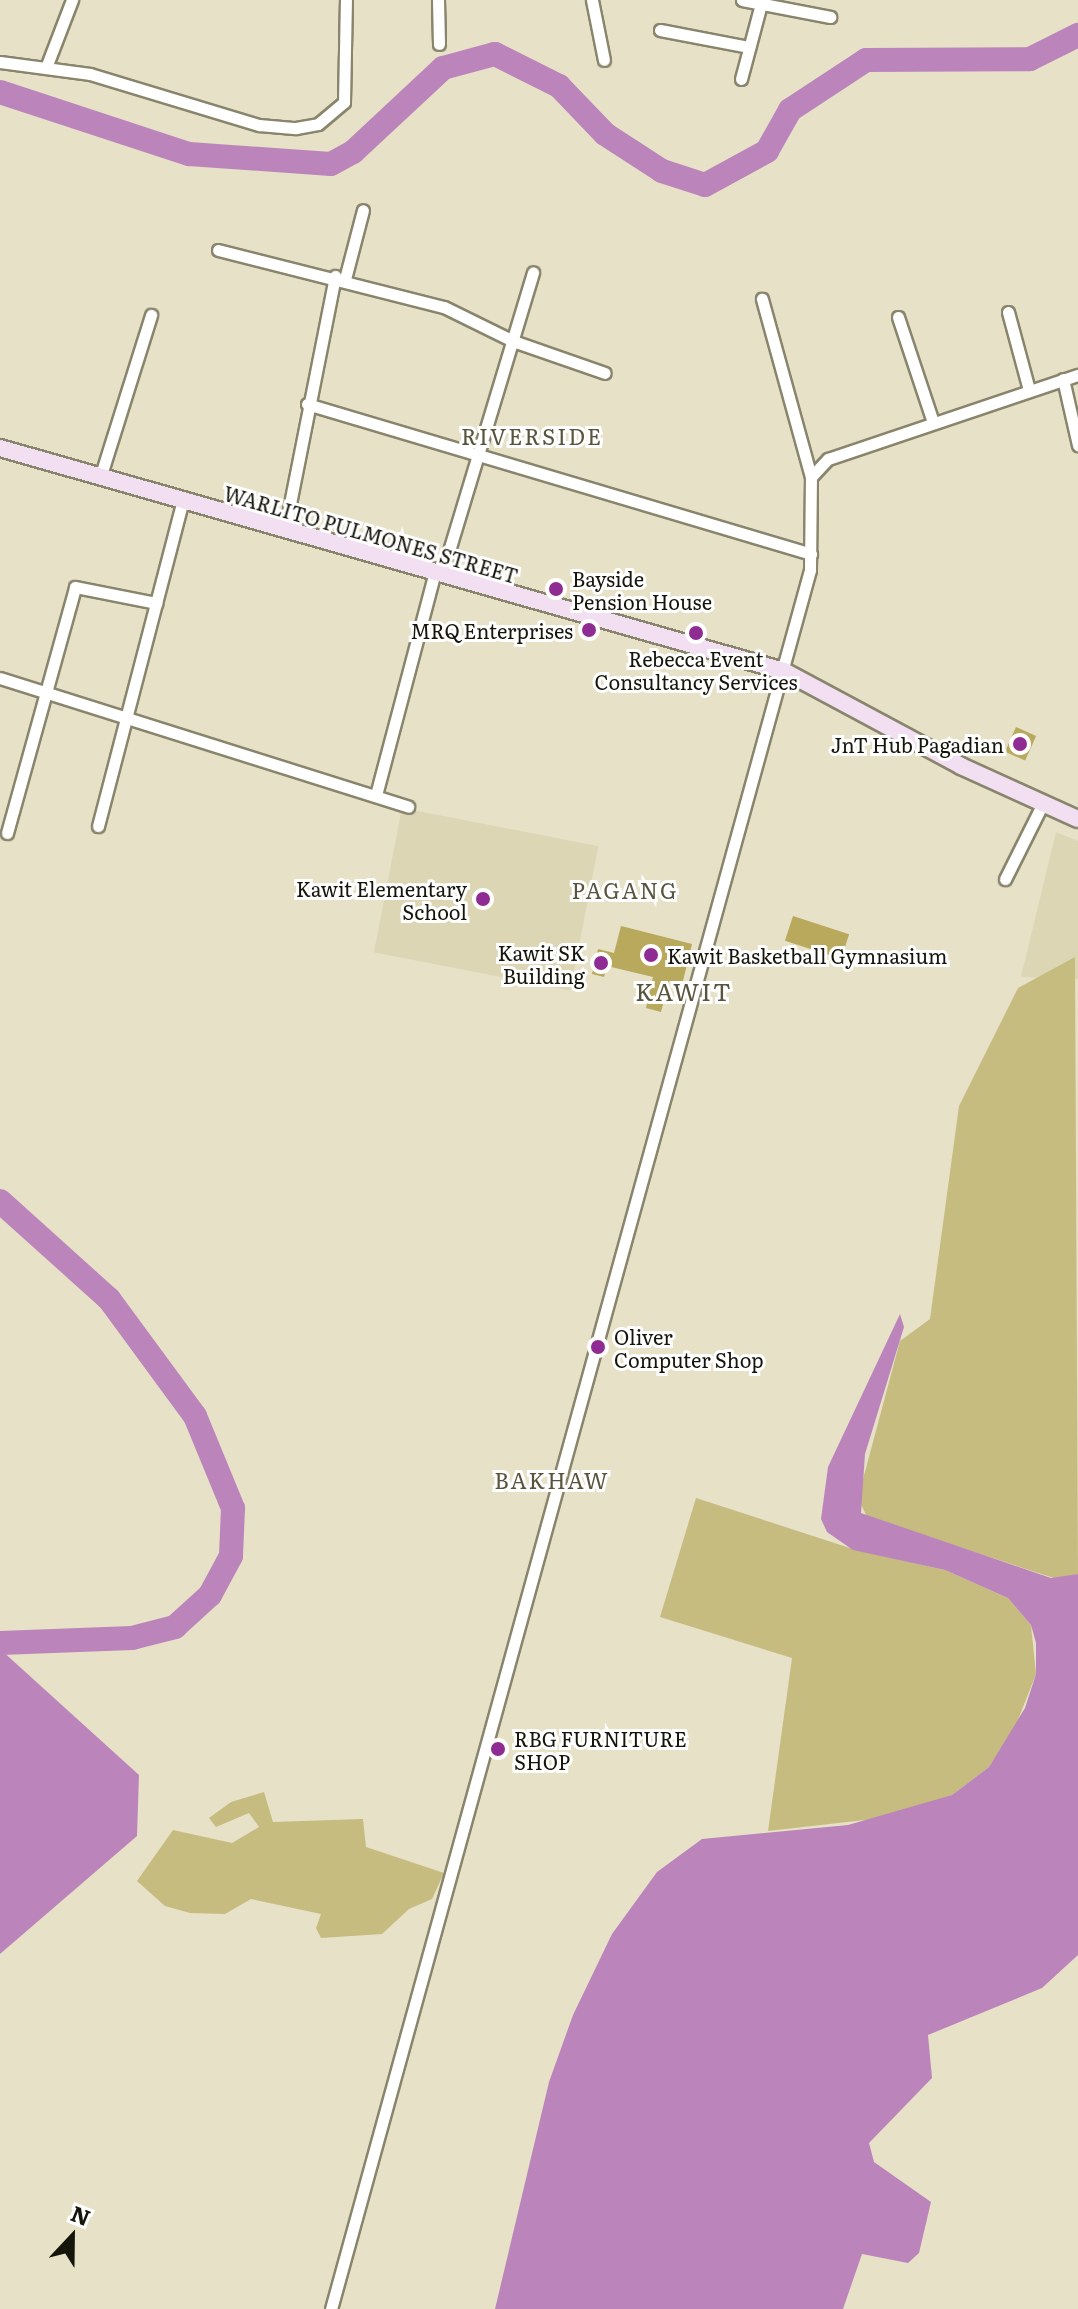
<!DOCTYPE html>
<style>
body{margin:0}
#map{position:relative;width:1078px;height:2309px;overflow:hidden;background:#e6e1c7;font-family:Literata,serif}
div>[style]{position:absolute}
.built>*{inset:0;background:#dcd6b5;transform-origin:0 0}
.green>*{inset:0;background:#c7bc80}
.water>*{inset:0;background:#bb85bc}
.river>*{height:24px;margin:-12px;padding:0 12px;transform-origin:12px;border-radius:12px;background:#bb85bc}
.building>*{inset:0;background:#b8a95c;transform-origin:0 0}
.roads{filter:drop-shadow(2px 0 #89856d) drop-shadow(-2px 0 #89856d) drop-shadow(0 2px #89856d) drop-shadow(0 -2px #89856d)}
.street>*{height:11px;margin:-5.5px;padding:0 5.5px;transform-origin:5.5px;border-radius:5.5px;background:#fff}
.secondary>*{height:16px;margin:-8px;padding:0 8px;transform-origin:8px;border-radius:8px;background:#f2e0f2}
.dots>*{width:22px;height:22px;translate:-50% -50%;box-sizing:border-box;border:4px solid #fff;border-radius:50%}
span{translate:-50% -50%;white-space:nowrap;text-align:center;line-height:1.15;-webkit-text-stroke:6px #fff;paint-order:stroke}
.street-label{font-size:20px;color:#16150c}
.poi-label{font-size:20px;color:#16150c}
.left{translate:0 -50%;text-align:left}
.right{translate:-100% -50%;text-align:right}
.neighbourhood-label{font-size:22px;color:#58543d;letter-spacing:2px}
.quarter-label{font-size:24px;color:#58543d;letter-spacing:2px}
.north{position:absolute;left:32px;top:2197px;width:80px;height:80px;-webkit-text-stroke:6px #fff;paint-order:stroke;rotate:22deg;font-size:22px;font-weight:700;line-height:32px;text-align:center;color:#16150c}
.north::after{content:'';display:block;margin:auto;width:28px;height:36px;background:#16150c;clip-path:polygon(50% 0,100% 100%,50% 72%,0 100%)}
</style>
<div id="map">
<div class="built">
<i style="left:402px;top:808px;width:200px;height:147px;rotate:11deg"></i>
<i style="clip-path:polygon(1056px 832px,1078px 841px,1078px 979px,1021px 977px)"></i>
</div>
<div class="green">
<i style="clip-path:polygon(1075px 957px,1078px 1574px,1060px 1580px,867px 1517px,858px 1498px,900px 1341px,930px 1319px,959px 1106px,1018px 988px)"></i>
<i style="clip-path:polygon(696px 1498px,853px 1549px,945px 1570px,1008px 1598px,1031px 1625px,1036px 1674px,1016px 1725px,989px 1767px,952px 1795px,891px 1817px,768px 1831px,792px 1658px,660px 1617px)"></i>
<i style="clip-path:polygon(264px 1792px,273px 1822px,363px 1819px,366px 1847px,444px 1873px,432px 1899px,409px 1909px,382px 1934px,321px 1938px,316px 1928px,321px 1914px,251px 1899px,225px 1914px,190px 1913px,165px 1906px,137px 1881px,173px 1830px,232px 1843px,259px 1827px,249px 1813px,216px 1827px,209px 1818px,231px 1802px)"></i>
</div>
<div class="water">
<i style="clip-path:polygon(900px 1314px,904px 1327px,865px 1454px,861px 1513px,1051px 1578px,1078px 1574px,1078px 1955px,1042px 1988px,928px 2035px,932px 2078px,869px 2143px,874px 2162px,931px 2202px,919px 2253px,908px 2263px,862px 2254px,843px 2309px,495px 2309px,549px 2082px,573px 2015px,612px 1934px,657px 1872px,702px 1839px,848px 1825px,952px 1795px,989px 1767px,1025px 1708px,1036px 1674px,1036px 1643px,1031px 1625px,1008px 1598px,945px 1570px,853px 1550px,827px 1532px,821px 1519px,828px 1467px)"></i>
<i style="clip-path:polygon(0 1649px,139px 1775px,137px 1836px,0 1954px)"></i>
</div>
<div class="river">
<i style="left:0;top:92px;width:199px;rotate:18.2deg"></i>
<i style="left:189px;top:154px;width:142px;rotate:4deg"></i>
<i style="left:331px;top:164px;width:25px;rotate:-29deg"></i>
<i style="left:353px;top:152px;width:123px;rotate:-43deg"></i>
<i style="left:443px;top:68px;width:54px;rotate:-15.1deg"></i>
<i style="left:495px;top:54px;width:72px;rotate:26.6deg"></i>
<i style="left:559px;top:86px;width:66px;rotate:46.2deg"></i>
<i style="left:605px;top:134px;width:68px;rotate:33deg"></i>
<i style="left:662px;top:171px;width:45px;rotate:18deg"></i>
<i style="left:705px;top:185px;width:71px;rotate:-28.7deg"></i>
<i style="left:767px;top:151px;width:47px;rotate:-60.7deg"></i>
<i style="left:790px;top:110px;width:91px;rotate:-33.3deg"></i>
<i style="left:866px;top:60px;width:164px;rotate:-0.3deg"></i>
<i style="left:1030px;top:59px;width:54px;rotate:-26.6deg"></i>
<i style="left:0;top:1201px;width:147px;rotate:42deg"></i>
<i style="left:109px;top:1299px;width:145px;rotate:53.7deg"></i>
<i style="left:195px;top:1416px;width:100px;rotate:67.6deg"></i>
<i style="left:233px;top:1508px;width:48px;rotate:92.4deg"></i>
<i style="left:231px;top:1556px;width:44px;rotate:118.3deg"></i>
<i style="left:210px;top:1595px;width:47px;rotate:137.6deg"></i>
<i style="left:175px;top:1627px;width:44px;rotate:165.7deg"></i>
<i style="left:132px;top:1638px;width:132px;rotate:177.8deg"></i>
</div>
<div class="building">
<i style="left:1016px;top:727px;width:22px;height:27px;rotate:24deg"></i>
<i style="left:793px;top:916px;width:59px;height:26px;rotate:18deg"></i>
<i style="clip-path:polygon(621px 926px,692px 944px,682px 985px,669px 981px,661px 1012px,646px 1008px,653px 977px,607px 966px,604px 977px,592px 974px,598px 949px,614px 953px)"></i>
</div>
<div class="roads">
<div class="street">
<i style="left:438px;top:0;width:44px;rotate:88.7deg"></i>
<i style="left:592px;top:0;width:61px;rotate:78.7deg"></i>
<i style="left:742px;top:0;width:90px;rotate:10.9deg"></i>
<i style="left:660px;top:30px;width:91px;rotate:10.8deg"></i>
<i style="left:0;top:62px;width:91px;rotate:7.6deg"></i>
<i style="left:90px;top:74px;width:177px;rotate:16.8deg"></i>
<i style="left:259px;top:125px;width:37px;rotate:5deg"></i>
<i style="left:296px;top:128px;width:22px;rotate:-10deg"></i>
<i style="left:318px;top:124px;width:34px;rotate:-40deg"></i>
<i style="left:344px;top:102px;width:102px;rotate:-88.9deg"></i>
<i style="left:47px;top:65px;width:70px;rotate:-69deg"></i>
<i style="left:741px;top:79px;width:82px;rotate:-75.1deg"></i>
<i style="left:218px;top:250px;width:233px;rotate:14.2deg"></i>
<i style="left:444px;top:307px;width:77px;rotate:26.2deg"></i>
<i style="left:513px;top:341px;width:97px;rotate:19.2deg"></i>
<i style="left:345px;top:279px;width:71px;rotate:-75.4deg"></i>
<i style="left:1008px;top:312px;width:81px;rotate:74.9deg"></i>
<i style="left:898px;top:317px;width:108px;rotate:71.6deg"></i>
<i style="left:1063px;top:379px;width:68px;rotate:77.2deg"></i>
<i style="left:307px;top:404px;width:526px;rotate:16.57deg"></i>
<i style="left:811px;top:477px;width:25px;rotate:-47deg"></i>
<i style="left:828px;top:459px;width:264px;rotate:-18.6deg"></i>
<i style="left:100px;top:478px;width:171px;rotate:-72.6deg"></i>
<i style="left:285px;top:529px;width:258px;rotate:-78.8deg"></i>
<i style="left:442px;top:574px;width:315px;rotate:-73.2deg"></i>
<i style="left:0;top:678px;width:428px;rotate:17.5deg"></i>
<i style="left:376px;top:795px;width:231px;rotate:-75.2deg"></i>
<i style="left:98px;top:826px;width:334px;rotate:-75.4deg"></i>
<i style="left:7px;top:833px;width:255px;rotate:-74.5deg"></i>
<i style="left:75px;top:587px;width:83px;rotate:11.2deg"></i>
<i style="left:1005px;top:879px;width:85px;rotate:-63.4deg"></i>
<i style="left:331px;top:2309px;width:1804px;rotate:-74.6deg"></i>
<i style="left:810px;top:570px;width:93px;rotate:-89.4deg"></i>
<i style="left:811px;top:477px;width:185px;rotate:-105.4deg"></i>
</div>
<div class="secondary">
<i style="left:0;top:448px;width:815px;rotate:15.88deg"></i>
<i style="left:784px;top:671px;width:201px;rotate:28.2deg"></i>
<i style="left:961px;top:766px;width:128px;rotate:24.4deg"></i>
</div>
</div>
<div class="dots">
<i style="left:556px;top:589px;background:#8f2c93"></i>
<i style="left:589px;top:630px;background:#8f2c93"></i>
<i style="left:696px;top:633px;background:#8f2c93"></i>
<i style="left:1020px;top:744px;background:#8f2c93"></i>
<i style="left:483px;top:899px;background:#8f2c93"></i>
<i style="left:651px;top:955px;background:#8f2c93"></i>
<i style="left:601px;top:963px;background:#8f2c93"></i>
<i style="left:598px;top:1347px;background:#8f2c93"></i>
<i style="left:498px;top:1749px;background:#8f2c93"></i>
</div>
<div class="street-label">
<span style="left:371px;top:534px;rotate:16deg">WARLITO PULMONES STREET</span>
</div>
<div class="poi-label">
<span class="left" style="left:572px;top:590px">Bayside<br>Pension House</span>
<span class="right" style="left:573px;top:630px">MRQ Enterprises</span>
<span style="left:696px;top:670px">Rebecca Event<br>Consultancy Services</span>
<span class="right" style="left:1004px;top:744px">JnT Hub Pagadian</span>
<span class="right" style="left:467px;top:900px">Kawit Elementary<br>School</span>
<span class="right" style="left:585px;top:964px">Kawit SK<br>Building</span>
<span class="left" style="left:667px;top:955px">Kawit Basketball Gymnasium</span>
<span class="left" style="left:614px;top:1348px">Oliver<br>Computer Shop</span>
<span class="left" style="left:514px;top:1750px">RBG FURNITURE<br>SHOP</span>
</div>
<div class="neighbourhood-label">
<span style="left:532px;top:436px">RIVERSIDE</span>
<span style="left:625px;top:890px">PAGANG</span>
<span style="left:552px;top:1480px">BAKHAW</span>
</div>
<div class="quarter-label">
<span style="left:684px;top:991px">KAWIT</span>
</div>
<div class="north">N</div>
</div>
